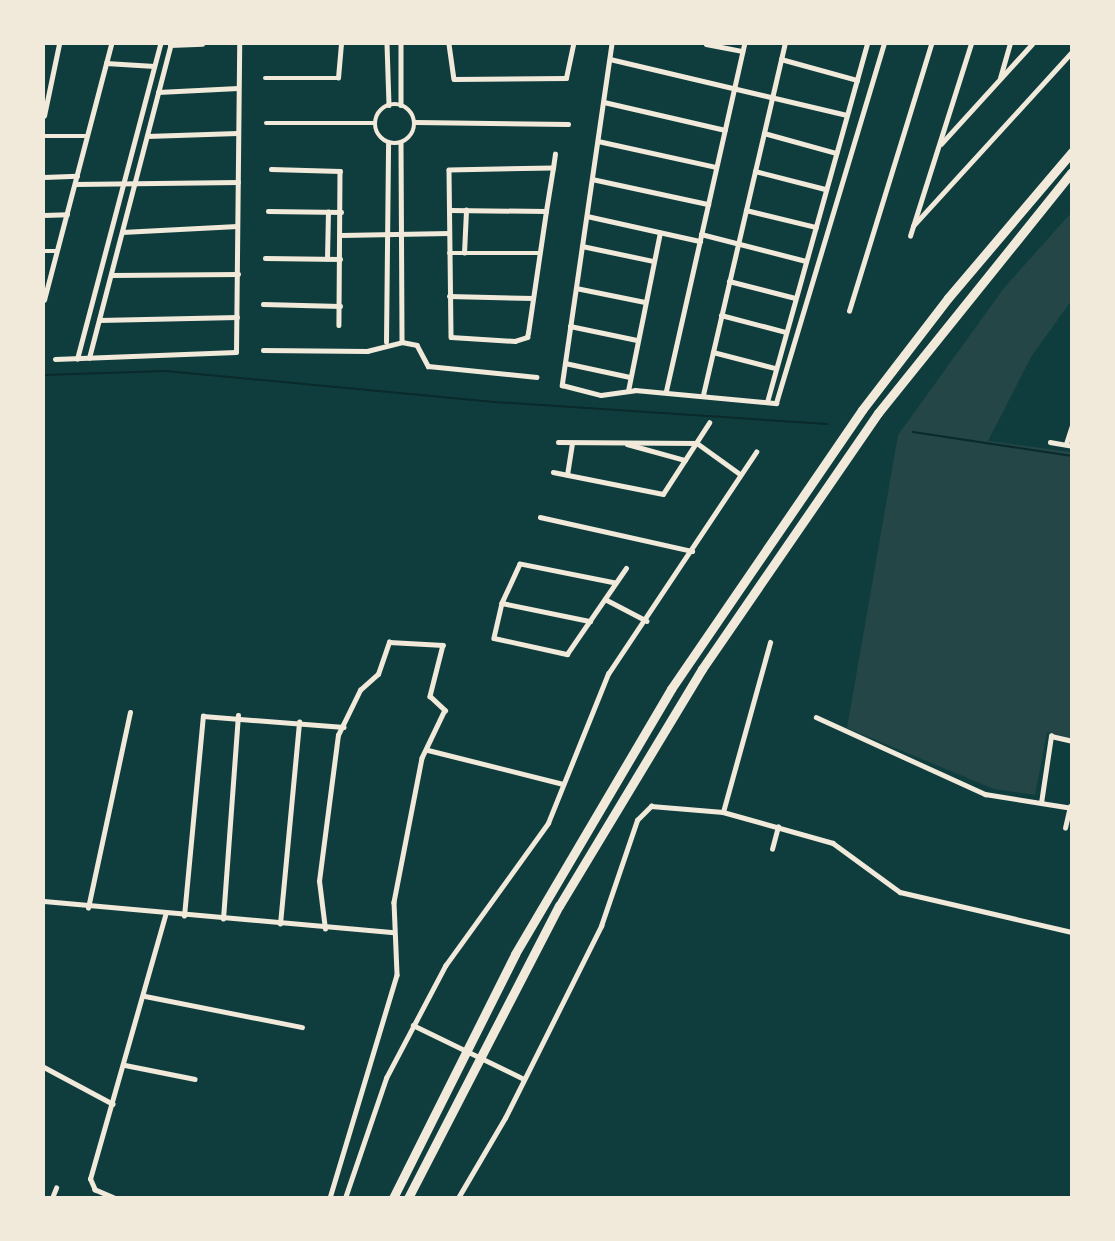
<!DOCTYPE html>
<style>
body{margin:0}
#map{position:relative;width:1115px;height:1241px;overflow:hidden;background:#0f3d3e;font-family:"Golos Text",sans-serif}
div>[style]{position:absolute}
.green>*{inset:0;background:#244646}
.stream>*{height:2px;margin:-1px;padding:0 1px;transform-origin:1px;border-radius:1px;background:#0a2a2b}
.minor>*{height:4.5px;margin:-2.25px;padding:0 2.25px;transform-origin:2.25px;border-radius:2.25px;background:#f1e9da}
.minor>.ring{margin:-2.25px;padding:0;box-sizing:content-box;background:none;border:4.5px solid #f1e9da;border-radius:50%}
.motorway>*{height:9px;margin:-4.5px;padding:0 4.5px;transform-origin:4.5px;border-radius:4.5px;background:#f1e9da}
span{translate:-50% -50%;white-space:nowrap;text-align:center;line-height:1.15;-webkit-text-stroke:4.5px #f1e9da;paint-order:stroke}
.frame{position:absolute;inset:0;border:45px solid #f1e9da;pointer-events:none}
</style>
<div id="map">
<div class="green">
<i style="clip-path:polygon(1071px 213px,1071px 301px,1031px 357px,988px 441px,1071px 452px,1071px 739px,1047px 732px,1035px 795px,994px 789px,847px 728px,898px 435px,1004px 288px)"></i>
</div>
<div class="stream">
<i style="left:44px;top:375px;width:122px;rotate:-1.9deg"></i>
<i style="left:166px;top:371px;width:330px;rotate:5.4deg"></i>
<i style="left:495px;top:402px;width:333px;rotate:3.8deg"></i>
<i style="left:913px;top:432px;width:161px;rotate:8.6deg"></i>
</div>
<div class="minor">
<i style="left:387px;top:44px;width:61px;rotate:88.1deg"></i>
<i style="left:401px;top:44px;width:61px;rotate:90deg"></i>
<i style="left:449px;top:44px;width:35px;rotate:82deg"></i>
<i style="left:454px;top:79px;width:112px;rotate:-0.5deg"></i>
<i style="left:566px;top:78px;width:35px;rotate:-78deg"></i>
<i style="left:612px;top:44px;width:345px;rotate:98.3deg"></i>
<i style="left:562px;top:385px;width:40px;rotate:14.4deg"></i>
<i style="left:601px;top:395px;width:34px;rotate:-8deg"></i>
<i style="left:635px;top:390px;width:142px;rotate:5.3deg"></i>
<i style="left:776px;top:403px;width:375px;rotate:-73.3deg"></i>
<i style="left:706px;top:44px;width:37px;rotate:11deg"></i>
<i style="left:170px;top:45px;width:32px;rotate:-2deg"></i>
<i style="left:610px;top:59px;width:243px;rotate:13.3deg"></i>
<i style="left:781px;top:59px;width:79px;rotate:15.4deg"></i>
<i style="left:106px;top:63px;width:48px;rotate:3.6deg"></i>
<i style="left:265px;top:78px;width:73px"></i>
<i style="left:338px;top:78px;width:34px;rotate:-85deg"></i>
<i style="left:1000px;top:78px;width:35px;rotate:-74deg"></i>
<i style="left:158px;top:92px;width:80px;rotate:-2.9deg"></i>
<i style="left:604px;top:102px;width:124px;rotate:13deg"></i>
<i class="ring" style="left:375px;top:104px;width:35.5px;height:35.5px"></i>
<i style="left:44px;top:116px;width:74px;rotate:-78.2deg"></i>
<i style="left:415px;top:122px;width:153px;rotate:0.7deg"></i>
<i style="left:266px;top:123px;width:109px"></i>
<i style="left:764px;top:133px;width:75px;rotate:15.5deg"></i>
<i style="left:44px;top:136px;width:43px"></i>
<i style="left:147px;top:136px;width:90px;rotate:-1.9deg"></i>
<i style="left:598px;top:141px;width:121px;rotate:12.4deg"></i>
<i style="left:401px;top:143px;width:199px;rotate:89.7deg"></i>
<i style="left:941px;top:144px;width:135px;rotate:-47.7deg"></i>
<i style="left:553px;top:168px;width:104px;rotate:178.9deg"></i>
<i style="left:449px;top:170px;width:167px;rotate:89.3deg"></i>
<i style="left:451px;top:337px;width:64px;rotate:3.6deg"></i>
<i style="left:515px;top:341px;width:13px;rotate:-18deg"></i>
<i style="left:527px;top:337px;width:4px;rotate:-76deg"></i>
<i style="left:528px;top:333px;width:123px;rotate:-81.6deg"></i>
<i style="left:546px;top:211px;width:44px;rotate:-80.8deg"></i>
<i style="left:553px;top:168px;width:14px;rotate:-82deg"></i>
<i style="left:271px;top:169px;width:69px;rotate:1.7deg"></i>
<i style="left:340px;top:171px;width:154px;rotate:90.4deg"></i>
<i style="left:755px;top:171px;width:72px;rotate:14.4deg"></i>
<i style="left:44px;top:177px;width:33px;rotate:-2deg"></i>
<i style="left:592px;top:179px;width:119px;rotate:12.2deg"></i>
<i style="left:75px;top:184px;width:163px;rotate:-0.7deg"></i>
<i style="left:450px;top:210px;width:96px;rotate:0.6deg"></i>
<i style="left:746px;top:210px;width:72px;rotate:13.7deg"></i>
<i style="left:268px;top:211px;width:73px;rotate:0.8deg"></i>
<i style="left:44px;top:215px;width:23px;rotate:-2deg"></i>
<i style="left:587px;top:216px;width:116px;rotate:12.5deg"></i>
<i style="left:913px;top:226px;width:236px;rotate:-47.6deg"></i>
<i style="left:122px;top:232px;width:115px;rotate:-3deg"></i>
<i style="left:701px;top:234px;width:108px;rotate:14.4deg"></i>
<i style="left:341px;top:235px;width:108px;rotate:-1.1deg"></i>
<i style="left:910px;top:236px;width:201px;rotate:-72.4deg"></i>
<i style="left:582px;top:246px;width:73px;rotate:11.9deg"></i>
<i style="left:44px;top:251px;width:13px"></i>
<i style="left:449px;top:253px;width:91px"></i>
<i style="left:464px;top:253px;width:43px;rotate:-87.3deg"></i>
<i style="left:265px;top:258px;width:75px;rotate:0.8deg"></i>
<i style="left:327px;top:259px;width:47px;rotate:-88.8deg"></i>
<i style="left:111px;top:275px;width:127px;rotate:-0.5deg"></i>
<i style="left:729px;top:281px;width:68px;rotate:14.4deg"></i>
<i style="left:576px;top:288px;width:70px;rotate:11.5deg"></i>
<i style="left:449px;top:296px;width:84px;rotate:1.4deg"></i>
<i style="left:44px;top:300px;width:265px;rotate:-75.3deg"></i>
<i style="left:263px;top:304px;width:77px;rotate:1.5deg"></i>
<i style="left:849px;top:311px;width:279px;rotate:-72.9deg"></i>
<i style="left:721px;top:315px;width:67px;rotate:14.7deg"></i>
<i style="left:99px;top:320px;width:138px;rotate:-1.2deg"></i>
<i style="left:570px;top:326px;width:68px;rotate:11.8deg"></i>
<i style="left:386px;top:342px;width:199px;rotate:-89.4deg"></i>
<i style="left:263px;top:350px;width:104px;rotate:0.6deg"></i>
<i style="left:367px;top:351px;width:36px;rotate:-14deg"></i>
<i style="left:402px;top:342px;width:15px;rotate:11deg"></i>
<i style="left:417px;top:345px;width:24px;rotate:62deg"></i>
<i style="left:428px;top:366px;width:109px;rotate:5.8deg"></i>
<i style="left:713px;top:352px;width:64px;rotate:14.5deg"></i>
<i style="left:89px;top:358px;width:325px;rotate:-75.4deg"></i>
<i style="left:55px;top:359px;width:181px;rotate:-2.2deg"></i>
<i style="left:236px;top:352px;width:308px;rotate:-89.4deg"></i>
<i style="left:77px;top:359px;width:326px;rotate:-75.2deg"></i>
<i style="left:565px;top:363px;width:66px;rotate:12.2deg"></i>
<i style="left:628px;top:391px;width:161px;rotate:-78.6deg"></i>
<i style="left:666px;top:391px;width:356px;rotate:-77.3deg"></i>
<i style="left:703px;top:395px;width:360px;rotate:-76.9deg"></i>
<i style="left:767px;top:402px;width:372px;rotate:-74.4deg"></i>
<i style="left:558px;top:442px;width:139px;rotate:0.4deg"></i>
<i style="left:697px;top:443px;width:53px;rotate:35.8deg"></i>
<i style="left:1050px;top:442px;width:22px;rotate:10deg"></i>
<i style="left:627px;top:444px;width:60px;rotate:15.4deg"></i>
<i style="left:1066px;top:444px;width:19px;rotate:-72deg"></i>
<i style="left:553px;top:472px;width:112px;rotate:11.3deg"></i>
<i style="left:663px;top:494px;width:85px;rotate:-57.1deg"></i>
<i style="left:567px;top:475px;width:31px;rotate:-81deg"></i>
<i style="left:540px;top:517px;width:156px;rotate:12.6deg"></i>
<i style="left:615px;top:583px;width:97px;rotate:-168.7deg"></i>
<i style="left:520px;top:564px;width:43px;rotate:114.8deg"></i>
<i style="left:502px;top:603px;width:36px;rotate:103deg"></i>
<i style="left:494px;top:638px;width:75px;rotate:12.4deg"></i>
<i style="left:567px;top:654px;width:104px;rotate:-55.5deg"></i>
<i style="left:605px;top:599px;width:47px;rotate:27.6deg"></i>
<i style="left:502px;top:603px;width:90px;rotate:11.6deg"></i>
<i style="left:816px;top:717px;width:186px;rotate:24.5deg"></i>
<i style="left:985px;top:794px;width:88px;rotate:9.1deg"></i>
<i style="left:428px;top:750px;width:139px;rotate:14.1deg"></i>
<i style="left:1041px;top:803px;width:68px;rotate:-81.5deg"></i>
<i style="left:1051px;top:736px;width:22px;rotate:13deg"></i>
<i style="left:723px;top:812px;width:176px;rotate:-74.5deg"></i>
<i style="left:1065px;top:828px;width:22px;rotate:-77deg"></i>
<i style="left:772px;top:849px;width:23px;rotate:-75deg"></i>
<i style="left:44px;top:901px;width:351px;rotate:5.1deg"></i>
<i style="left:88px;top:908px;width:200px;rotate:-77.9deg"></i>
<i style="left:184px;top:916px;width:201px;rotate:-84.6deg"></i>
<i style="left:203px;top:716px;width:141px;rotate:4.5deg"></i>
<i style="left:223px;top:919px;width:204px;rotate:-85.8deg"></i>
<i style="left:280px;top:924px;width:203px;rotate:-84.6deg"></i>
<i style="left:325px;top:929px;width:48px;rotate:-97.1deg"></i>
<i style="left:319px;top:881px;width:147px;rotate:-82.6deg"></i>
<i style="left:338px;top:735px;width:50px;rotate:-63.9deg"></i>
<i style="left:360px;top:690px;width:24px;rotate:-42deg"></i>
<i style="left:378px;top:674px;width:34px;rotate:-71deg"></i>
<i style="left:389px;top:642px;width:54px;rotate:3.2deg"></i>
<i style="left:443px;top:645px;width:53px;rotate:104.3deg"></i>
<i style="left:430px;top:696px;width:21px;rotate:43deg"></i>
<i style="left:445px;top:710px;width:53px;rotate:115.6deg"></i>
<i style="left:422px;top:758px;width:147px;rotate:101deg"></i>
<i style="left:394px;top:902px;width:73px;rotate:87.6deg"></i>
<i style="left:397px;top:975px;width:233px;rotate:106.7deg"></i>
<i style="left:145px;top:996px;width:160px;rotate:11.2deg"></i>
<i style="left:413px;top:1025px;width:123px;rotate:25.9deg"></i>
<i style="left:125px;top:1065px;width:71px;rotate:11.3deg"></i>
<i style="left:44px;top:1067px;width:78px;rotate:28.2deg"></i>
<i style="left:52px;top:1198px;width:11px;rotate:-68deg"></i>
<i style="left:114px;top:1198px;width:21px;rotate:-157deg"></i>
<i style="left:95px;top:1190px;width:12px;rotate:-114deg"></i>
<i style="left:90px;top:1179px;width:274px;rotate:-74.1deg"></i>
<i style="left:345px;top:1198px;width:127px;rotate:-71.1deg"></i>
<i style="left:386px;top:1078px;width:127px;rotate:-62.2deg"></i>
<i style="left:445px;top:966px;width:176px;rotate:-54.2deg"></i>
<i style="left:548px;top:823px;width:161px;rotate:-68.1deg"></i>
<i style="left:608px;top:674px;width:267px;rotate:-56.3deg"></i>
<i style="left:458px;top:1198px;width:93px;rotate:-59.6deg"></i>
<i style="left:505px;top:1118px;width:215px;rotate:-63.4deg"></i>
<i style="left:601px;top:926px;width:112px;rotate:-71.2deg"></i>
<i style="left:637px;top:820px;width:20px;rotate:-45deg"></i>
<i style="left:651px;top:806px;width:72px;rotate:4.8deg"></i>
<i style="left:723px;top:812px;width:114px;rotate:15.7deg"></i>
<i style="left:833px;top:843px;width:83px;rotate:36.2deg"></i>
<i style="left:900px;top:892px;width:177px;rotate:13.1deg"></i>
</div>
<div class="motorway">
<i style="left:393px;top:1198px;width:273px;rotate:-63.4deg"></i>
<i style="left:515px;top:954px;width:308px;rotate:-59.5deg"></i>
<i style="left:671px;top:689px;width:338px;rotate:-55.6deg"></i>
<i style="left:862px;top:410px;width:141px;rotate:-52.5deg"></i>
<i style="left:948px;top:298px;width:192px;rotate:-49.7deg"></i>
<i style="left:408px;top:1198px;width:329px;rotate:-62.7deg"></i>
<i style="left:559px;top:906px;width:277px;rotate:-58.9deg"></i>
<i style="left:702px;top:669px;width:311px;rotate:-55.5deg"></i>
<i style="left:878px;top:413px;width:309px;rotate:-51.2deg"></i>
</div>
<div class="frame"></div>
</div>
